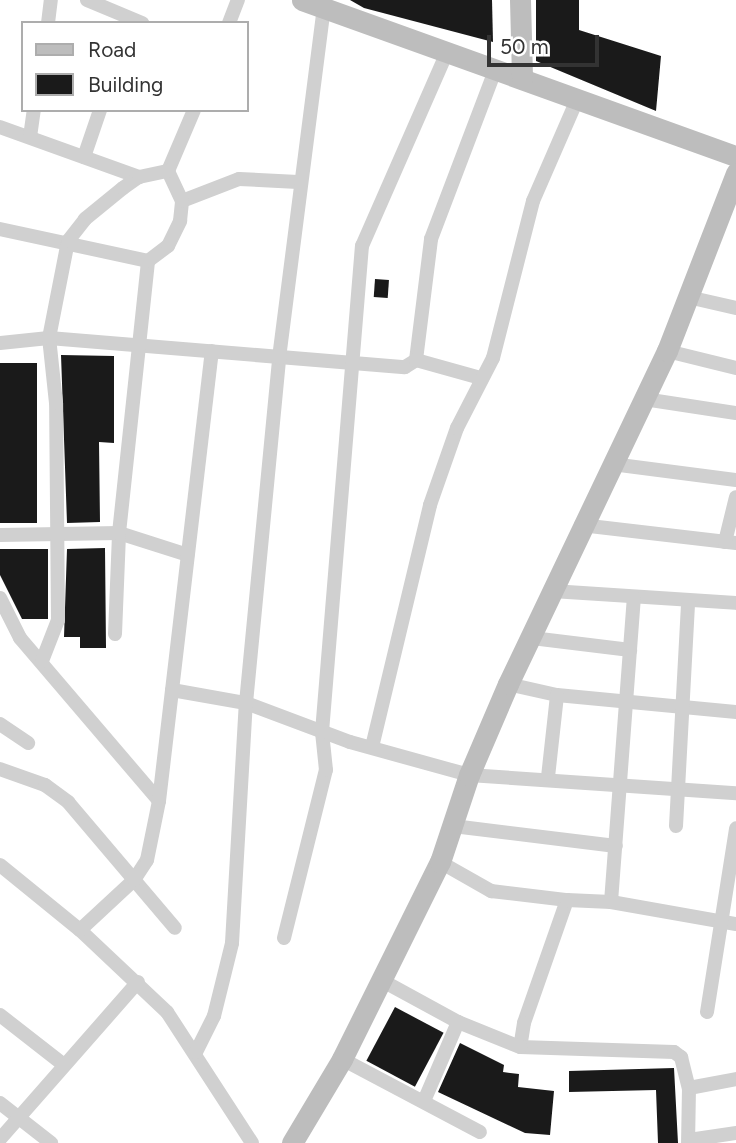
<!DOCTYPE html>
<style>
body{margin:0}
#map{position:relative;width:736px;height:1143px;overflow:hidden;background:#fff;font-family:Figtree,sans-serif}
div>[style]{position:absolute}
.building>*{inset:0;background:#1a1a1a;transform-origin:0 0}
.street>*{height:14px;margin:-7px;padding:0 7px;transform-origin:7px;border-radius:7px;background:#d0d0d0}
.secondary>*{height:21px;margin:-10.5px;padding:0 10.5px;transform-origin:10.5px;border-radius:10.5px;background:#bdbdbd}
span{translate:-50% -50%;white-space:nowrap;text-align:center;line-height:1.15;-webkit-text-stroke:7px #fff;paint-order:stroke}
.legend{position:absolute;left:21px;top:21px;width:228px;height:91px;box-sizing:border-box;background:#fff;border:2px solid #adadad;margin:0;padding:9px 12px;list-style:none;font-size:21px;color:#333}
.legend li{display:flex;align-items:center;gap:14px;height:35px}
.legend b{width:35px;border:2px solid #adadad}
.scale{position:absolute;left:487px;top:35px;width:112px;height:32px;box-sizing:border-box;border:4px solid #333;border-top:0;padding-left:9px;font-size:21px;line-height:24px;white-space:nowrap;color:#333;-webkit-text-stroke:5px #fff;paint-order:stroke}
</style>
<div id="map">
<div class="building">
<i style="clip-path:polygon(350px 0,492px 0,493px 42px,364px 8px)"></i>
<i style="clip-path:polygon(536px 0,579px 0,579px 30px,661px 56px,656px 111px,536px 61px)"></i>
<i style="left:375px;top:279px;width:14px;height:18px;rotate:4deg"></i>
<i style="clip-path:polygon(61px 355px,114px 356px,114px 443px,99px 442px,100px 522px,67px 523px)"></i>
<i style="left:0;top:363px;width:37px;height:160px"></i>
<i style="clip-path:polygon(105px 548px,106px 648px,80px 648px,80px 637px,64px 637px,67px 549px)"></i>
<i style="clip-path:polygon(0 549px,48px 549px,48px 619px,22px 619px,0 575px)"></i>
<i style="left:395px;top:1007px;width:55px;height:61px;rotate:28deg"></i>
<i style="clip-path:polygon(460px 1043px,504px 1065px,503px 1072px,519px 1074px,518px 1087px,554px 1091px,550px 1135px,525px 1133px,438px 1092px)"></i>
<i style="clip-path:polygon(674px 1068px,678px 1143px,658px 1143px,656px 1090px,569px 1092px,569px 1071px)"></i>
</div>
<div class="street">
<i style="left:87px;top:0;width:60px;rotate:22.7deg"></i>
<i style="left:48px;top:23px;width:23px;rotate:-83deg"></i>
<i style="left:229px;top:23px;width:25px;rotate:-69deg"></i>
<i style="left:0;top:127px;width:148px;rotate:19.8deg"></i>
<i style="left:30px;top:137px;width:27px;rotate:-82deg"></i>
<i style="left:84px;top:157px;width:50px;rotate:-71.2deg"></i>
<i style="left:182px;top:201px;width:61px;rotate:-21.1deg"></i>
<i style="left:239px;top:179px;width:59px;rotate:2.9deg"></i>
<i style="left:0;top:229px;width:151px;rotate:12.2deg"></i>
<i style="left:688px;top:297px;width:49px;rotate:12.9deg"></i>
<i style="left:0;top:343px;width:49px;rotate:-5.8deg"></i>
<i style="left:49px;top:338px;width:357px;rotate:4.7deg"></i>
<i style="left:405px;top:367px;width:13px;rotate:-32deg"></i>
<i style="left:416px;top:360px;width:122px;rotate:-82.9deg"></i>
<i style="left:431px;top:239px;width:183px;rotate:-69.2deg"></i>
<i style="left:667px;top:351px;width:71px;rotate:13.8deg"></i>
<i style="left:416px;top:360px;width:67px;rotate:15.5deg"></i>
<i style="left:644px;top:399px;width:93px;rotate:8.7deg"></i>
<i style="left:612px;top:464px;width:125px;rotate:7.4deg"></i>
<i style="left:581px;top:525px;width:156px;rotate:6.6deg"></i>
<i style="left:0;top:535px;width:119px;rotate:-1deg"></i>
<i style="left:119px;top:533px;width:72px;rotate:17.7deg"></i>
<i style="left:725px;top:542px;width:46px;rotate:-76.3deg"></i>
<i style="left:552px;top:591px;width:184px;rotate:3.7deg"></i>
<i style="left:0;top:598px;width:45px;rotate:63.4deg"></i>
<i style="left:20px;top:638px;width:214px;rotate:49.5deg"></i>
<i style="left:115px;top:634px;width:101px;rotate:-87.7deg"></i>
<i style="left:119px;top:533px;width:274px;rotate:-83.9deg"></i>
<i style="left:148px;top:261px;width:25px;rotate:-37deg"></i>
<i style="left:168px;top:246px;width:28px;rotate:-64deg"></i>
<i style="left:180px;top:221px;width:20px;rotate:-84deg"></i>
<i style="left:182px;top:201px;width:33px;rotate:-115deg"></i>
<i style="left:168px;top:171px;width:66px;rotate:-66.9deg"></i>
<i style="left:532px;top:638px;width:99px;rotate:7deg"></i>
<i style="left:42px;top:661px;width:44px;rotate:-68.7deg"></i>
<i style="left:58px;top:620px;width:217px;rotate:-90.5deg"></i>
<i style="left:56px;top:403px;width:65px;rotate:-96.1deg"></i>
<i style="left:49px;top:338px;width:99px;rotate:-78.9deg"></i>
<i style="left:68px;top:241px;width:28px;rotate:-52deg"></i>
<i style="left:85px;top:219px;width:49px;rotate:-39.2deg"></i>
<i style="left:123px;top:188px;width:19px;rotate:-35deg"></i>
<i style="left:139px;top:177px;width:30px;rotate:-12deg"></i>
<i style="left:508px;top:684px;width:50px;rotate:12.7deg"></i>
<i style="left:557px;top:695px;width:180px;rotate:5.4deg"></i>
<i style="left:172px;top:690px;width:75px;rotate:10deg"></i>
<i style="left:246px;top:703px;width:111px;rotate:20.6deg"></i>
<i style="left:350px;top:742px;width:123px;rotate:15.5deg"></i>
<i style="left:469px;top:775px;width:268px;rotate:3.9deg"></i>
<i style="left:0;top:724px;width:34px;rotate:34deg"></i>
<i style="left:372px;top:747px;width:249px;rotate:-76.5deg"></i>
<i style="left:430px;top:505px;width:82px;rotate:-70.7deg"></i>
<i style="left:457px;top:428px;width:79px;rotate:-62.8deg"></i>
<i style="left:493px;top:358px;width:162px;rotate:-75.7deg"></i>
<i style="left:533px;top:201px;width:110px;rotate:-66.5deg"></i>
<i style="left:0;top:769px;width:48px;rotate:19.6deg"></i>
<i style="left:45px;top:785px;width:29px;rotate:36deg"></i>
<i style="left:68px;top:802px;width:165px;rotate:49.7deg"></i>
<i style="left:548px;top:777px;width:82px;rotate:-83.7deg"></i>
<i style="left:453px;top:826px;width:164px;rotate:7deg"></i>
<i style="left:676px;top:826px;width:225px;rotate:-86.9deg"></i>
<i style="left:440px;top:862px;width:59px;rotate:29.6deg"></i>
<i style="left:491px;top:891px;width:77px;rotate:6.8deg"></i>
<i style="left:567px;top:900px;width:130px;rotate:109.3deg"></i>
<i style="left:524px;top:1023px;width:24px;rotate:99deg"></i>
<i style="left:520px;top:1047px;width:154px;rotate:1.9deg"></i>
<i style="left:674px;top:1052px;width:9px;rotate:36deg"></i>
<i style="left:681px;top:1057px;width:32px;rotate:76deg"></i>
<i style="left:689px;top:1088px;width:55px;rotate:91deg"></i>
<i style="left:0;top:865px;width:103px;rotate:39.1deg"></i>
<i style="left:80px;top:930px;width:120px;rotate:43.3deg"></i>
<i style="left:167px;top:1012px;width:156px;rotate:57deg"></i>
<i style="left:567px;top:900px;width:44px;rotate:2.6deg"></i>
<i style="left:611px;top:902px;width:127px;rotate:10deg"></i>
<i style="left:611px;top:902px;width:305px;rotate:-85.7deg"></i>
<i style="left:80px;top:930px;width:74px;rotate:-42.8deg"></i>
<i style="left:134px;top:880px;width:24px;rotate:-57deg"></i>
<i style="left:147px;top:860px;width:60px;rotate:-78.5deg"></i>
<i style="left:159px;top:801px;width:453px;rotate:-83.3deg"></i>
<i style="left:284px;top:938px;width:173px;rotate:-76deg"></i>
<i style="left:326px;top:770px;width:38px;rotate:-96deg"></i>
<i style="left:322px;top:732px;width:488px;rotate:-85.3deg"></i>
<i style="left:362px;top:246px;width:214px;rotate:-66.3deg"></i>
<i style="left:381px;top:980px;width:88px;rotate:28.6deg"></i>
<i style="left:458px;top:1022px;width:67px;rotate:22deg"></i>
<i style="left:707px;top:1012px;width:186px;rotate:-81deg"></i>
<i style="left:0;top:1015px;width:81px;rotate:38deg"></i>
<i style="left:196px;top:1052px;width:40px;rotate:-63.4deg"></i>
<i style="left:214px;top:1016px;width:75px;rotate:-76.1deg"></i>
<i style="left:232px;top:943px;width:240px;rotate:-86.7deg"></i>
<i style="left:246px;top:703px;width:347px;rotate:-84.5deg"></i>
<i style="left:279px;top:358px;width:354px;rotate:-82.7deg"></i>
<i style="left:342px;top:1059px;width:156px;rotate:27.9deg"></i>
<i style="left:689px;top:1088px;width:48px;rotate:-10.8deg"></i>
<i style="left:424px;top:1101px;width:86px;rotate:-66.7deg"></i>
<i style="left:0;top:1103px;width:65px;rotate:38.1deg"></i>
<i style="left:0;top:1139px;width:209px;rotate:-48.7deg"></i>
<i style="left:689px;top:1140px;width:48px;rotate:-8.5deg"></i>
</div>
<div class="secondary">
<i style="left:302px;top:0;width:461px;rotate:19.8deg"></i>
<i style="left:520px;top:0;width:79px;rotate:88.5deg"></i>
<i style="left:292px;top:1143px;width:98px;rotate:-59.2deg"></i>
<i style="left:342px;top:1059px;width:220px;rotate:-63.6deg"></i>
<i style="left:440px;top:862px;width:92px;rotate:-71.6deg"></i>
<i style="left:469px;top:775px;width:99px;rotate:-66.8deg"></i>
<i style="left:508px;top:684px;width:369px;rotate:-64.5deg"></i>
<i style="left:667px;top:351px;width:191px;rotate:-68.8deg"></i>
</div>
<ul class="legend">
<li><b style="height:9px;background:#bdbdbd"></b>Road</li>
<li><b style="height:19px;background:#1a1a1a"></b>Building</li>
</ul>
<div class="scale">50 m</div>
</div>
